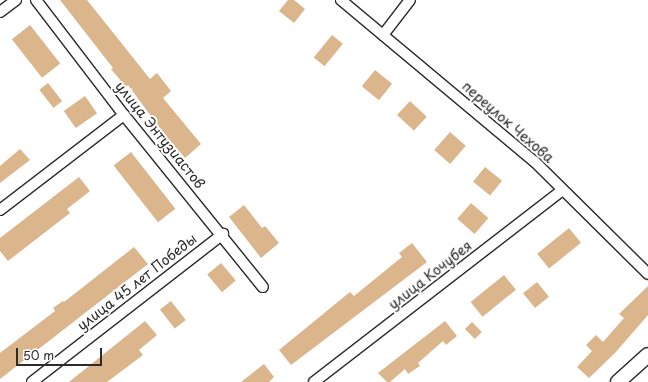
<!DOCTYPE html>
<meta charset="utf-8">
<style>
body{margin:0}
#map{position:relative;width:648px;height:382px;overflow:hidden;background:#fff;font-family:"Playpen Sans",sans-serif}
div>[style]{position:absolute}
.building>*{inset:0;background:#dbb58c;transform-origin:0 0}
.roads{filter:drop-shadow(1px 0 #2b2b2b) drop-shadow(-1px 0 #2b2b2b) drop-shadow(0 1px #2b2b2b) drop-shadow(0 -1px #2b2b2b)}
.minor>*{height:10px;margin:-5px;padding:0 5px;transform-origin:5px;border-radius:5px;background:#fff}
.secondary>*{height:14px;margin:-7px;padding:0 7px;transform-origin:7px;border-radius:7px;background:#fff}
span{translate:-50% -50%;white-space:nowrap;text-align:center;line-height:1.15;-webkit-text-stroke:4px #fff;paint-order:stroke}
.street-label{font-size:14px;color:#2b2b2b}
.scale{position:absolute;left:16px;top:348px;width:86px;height:18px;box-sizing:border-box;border:2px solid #2b2b2b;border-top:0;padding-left:5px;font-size:12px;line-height:14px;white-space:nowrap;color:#2b2b2b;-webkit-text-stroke:3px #fff;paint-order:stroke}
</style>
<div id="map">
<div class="building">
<i style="clip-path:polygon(60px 0,87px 0,150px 79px,157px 73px,171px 91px,163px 98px,201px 144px,185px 158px,165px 135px,128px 85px,126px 87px,111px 69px,113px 68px)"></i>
<i style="clip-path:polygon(288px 0,294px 0,305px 9px,294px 23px,279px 11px)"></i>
<i style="left:30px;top:25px;width:49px;height:23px;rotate:52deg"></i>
<i style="left:332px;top:35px;width:14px;height:29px;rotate:39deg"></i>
<i style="left:375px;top:70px;width:22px;height:21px;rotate:39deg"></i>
<i style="left:48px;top:83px;width:23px;height:11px;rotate:52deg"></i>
<i style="left:85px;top:96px;width:21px;height:26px;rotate:55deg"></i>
<i style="left:410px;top:101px;width:23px;height:19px;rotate:43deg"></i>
<i style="left:450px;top:132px;width:21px;height:24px;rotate:41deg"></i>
<i style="clip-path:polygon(20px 149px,30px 160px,0 183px,0 166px)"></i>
<i style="left:131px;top:152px;width:72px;height:22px;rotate:52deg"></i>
<i style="left:485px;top:167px;width:22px;height:19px;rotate:39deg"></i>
<i style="clip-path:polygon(79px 177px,90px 191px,67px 209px,70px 213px,8px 261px,0 251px,0 238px)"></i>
<i style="left:471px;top:203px;width:23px;height:21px;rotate:41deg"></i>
<i style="clip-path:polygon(244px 205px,262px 228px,265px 226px,279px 243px,261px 258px,229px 217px)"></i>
<i style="left:569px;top:228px;width:19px;height:41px;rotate:51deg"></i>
<i style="clip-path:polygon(412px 243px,427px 262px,291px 365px,279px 350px,350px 292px,354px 296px,402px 257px,399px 253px)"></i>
<i style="clip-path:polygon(134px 247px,148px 264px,0 379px,0 353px,55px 311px,53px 308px,63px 301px,64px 302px)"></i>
<i style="left:221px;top:263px;width:23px;height:18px;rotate:50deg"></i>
<i style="left:504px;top:275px;width:19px;height:43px;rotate:51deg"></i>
<i style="left:537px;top:282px;width:19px;height:18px;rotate:51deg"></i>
<i style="clip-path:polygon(648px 286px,648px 315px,615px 353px,589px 378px,577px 367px,592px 351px,586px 345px,596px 335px,603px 342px,624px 318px,619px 314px)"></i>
<i style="left:171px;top:301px;width:24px;height:14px;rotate:52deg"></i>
<i style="clip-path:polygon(145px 321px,157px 335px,139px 350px,143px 355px,107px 382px,69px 382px)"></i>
<i style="clip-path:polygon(445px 321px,457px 336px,446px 345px,443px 341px,418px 363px,420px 366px,408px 374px,405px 369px,390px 382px,387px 382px,378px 373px)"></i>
<i style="left:472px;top:322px;width:14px;height:10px;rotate:45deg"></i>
<i style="clip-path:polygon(264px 364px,274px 377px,269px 382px,241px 382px)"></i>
</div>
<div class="roads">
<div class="minor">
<i style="left:36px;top:0;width:145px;rotate:52.6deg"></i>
<i style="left:124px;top:115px;width:221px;rotate:51.1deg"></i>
<i style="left:341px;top:0;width:253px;rotate:39.9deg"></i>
<i style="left:535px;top:162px;width:159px;rotate:44.7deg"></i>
<i style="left:0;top:12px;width:20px;rotate:-37deg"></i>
<i style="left:383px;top:35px;width:44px;rotate:-52.4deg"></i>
<i style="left:0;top:210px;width:156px;rotate:-37.5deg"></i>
<i style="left:32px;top:382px;width:242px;rotate:-37.8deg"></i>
<i style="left:314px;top:382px;width:314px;rotate:-37.7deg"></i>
</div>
<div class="secondary">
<i style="left:618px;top:382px;width:40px;rotate:-42deg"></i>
</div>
</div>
<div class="street-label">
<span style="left:508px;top:122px;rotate:41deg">переулок Чехова</span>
<span style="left:160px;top:135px;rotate:51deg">улица Энтузиастов</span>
<span style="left:430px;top:275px;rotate:-38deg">улица Кочубея</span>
<span style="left:137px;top:282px;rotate:-38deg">улица 45 лет Победы</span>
</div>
<div class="scale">50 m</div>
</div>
